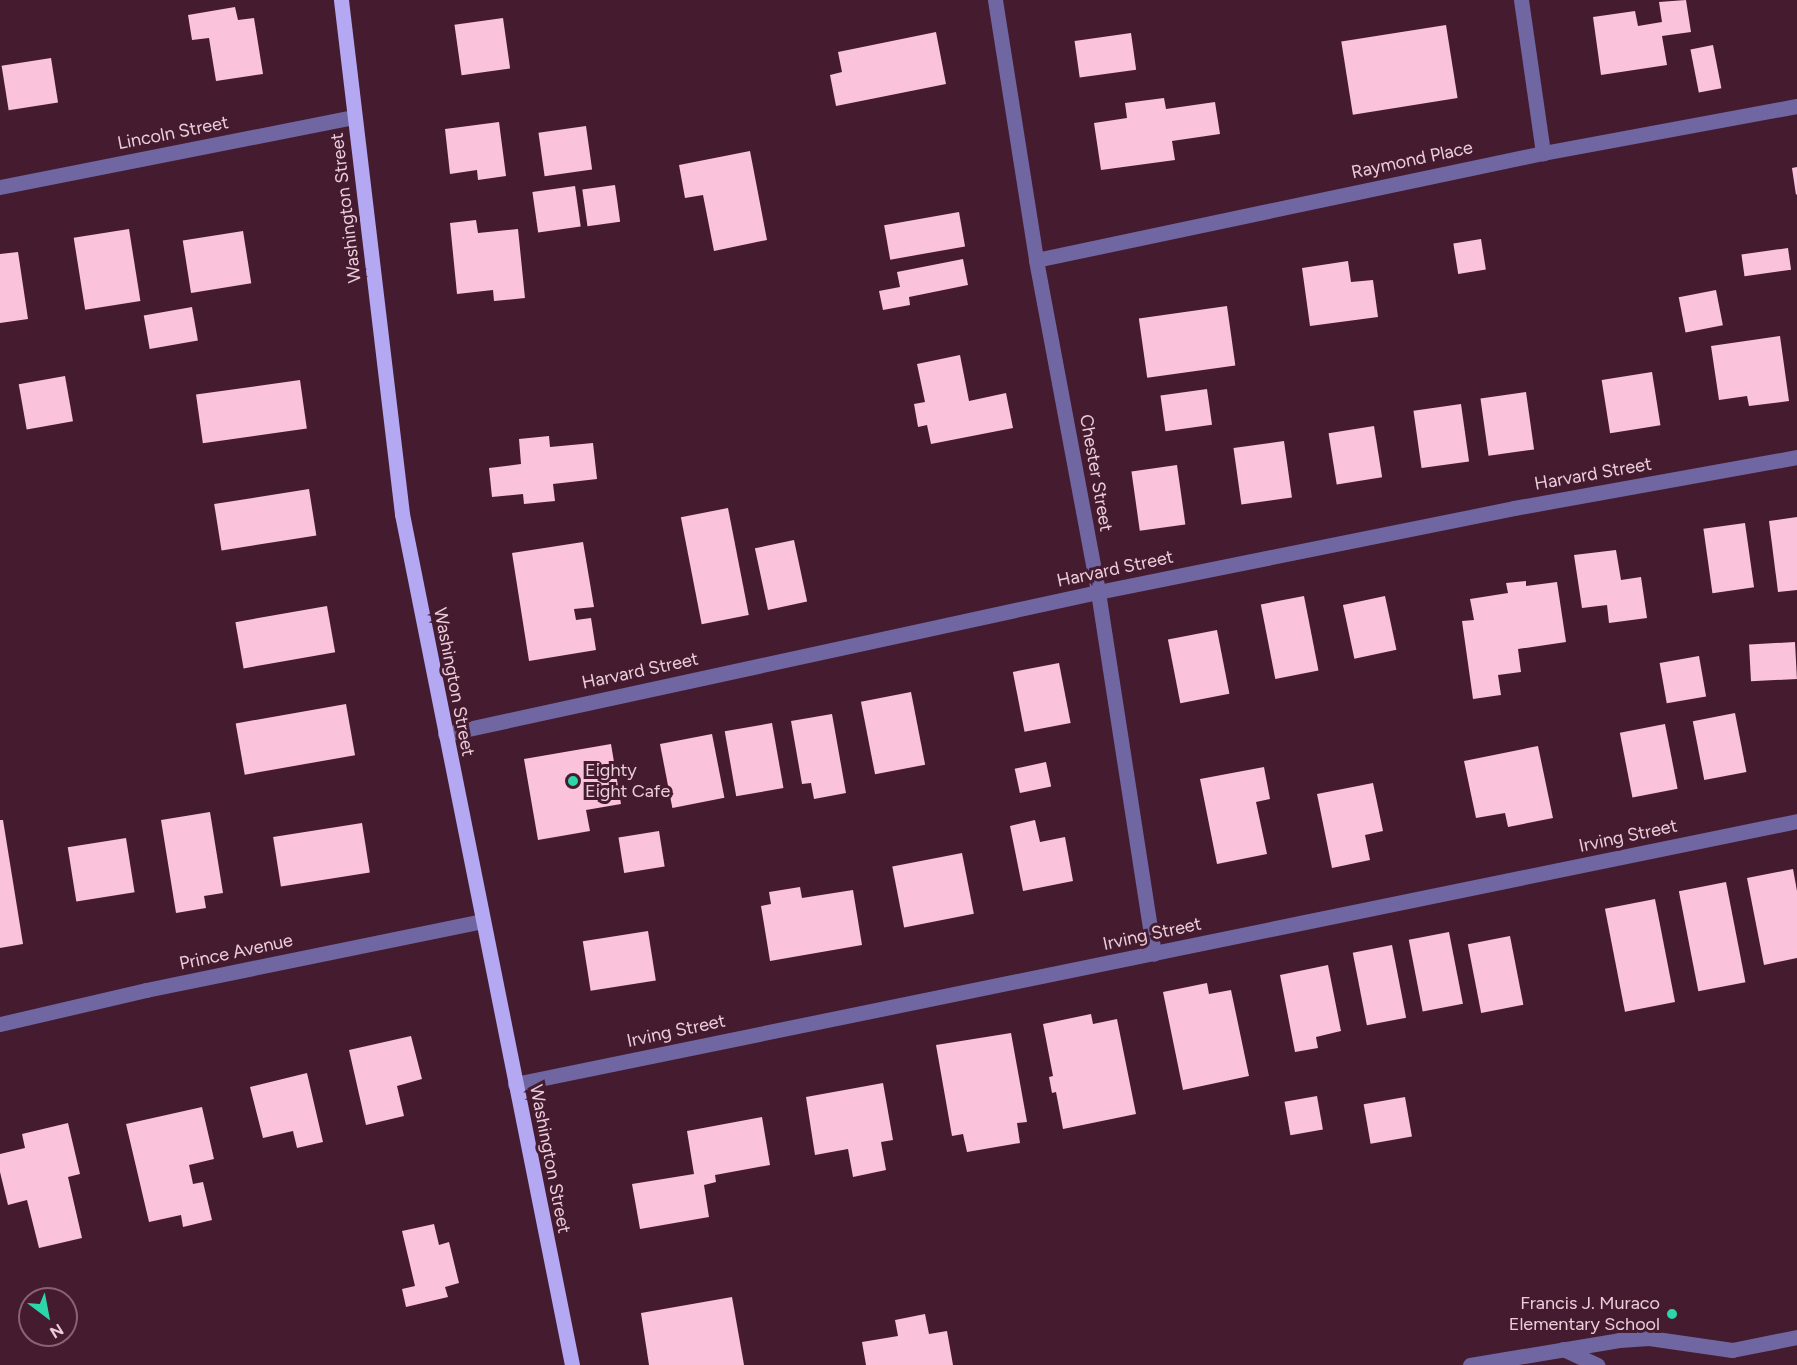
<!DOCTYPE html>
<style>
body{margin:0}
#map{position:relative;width:1797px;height:1365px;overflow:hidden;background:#451b30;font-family:Figtree,sans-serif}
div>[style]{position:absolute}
.building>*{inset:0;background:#fbc3db;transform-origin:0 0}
.minor>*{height:15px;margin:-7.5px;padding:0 7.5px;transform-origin:7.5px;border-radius:7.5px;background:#7066a2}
.major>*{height:15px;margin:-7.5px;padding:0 7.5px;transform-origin:7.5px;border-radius:7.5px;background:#b4a8f3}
.dots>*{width:16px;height:16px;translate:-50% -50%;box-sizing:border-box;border:3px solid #451b30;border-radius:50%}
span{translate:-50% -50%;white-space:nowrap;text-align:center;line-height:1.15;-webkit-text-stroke:6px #451b30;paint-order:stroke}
.street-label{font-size:18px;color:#ebceda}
.poi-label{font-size:18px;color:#ebceda}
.left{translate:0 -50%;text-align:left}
.right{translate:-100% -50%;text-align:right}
.north{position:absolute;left:18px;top:1287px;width:60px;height:60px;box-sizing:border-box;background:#451b30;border:2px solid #876374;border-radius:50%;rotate:148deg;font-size:16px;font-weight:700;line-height:24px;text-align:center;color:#ebceda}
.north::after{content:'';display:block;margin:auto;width:21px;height:27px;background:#2dd5ab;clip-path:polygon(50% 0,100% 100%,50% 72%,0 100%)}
</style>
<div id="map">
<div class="building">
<i style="clip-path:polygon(1686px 0,1691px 32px,1662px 36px,1667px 65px,1601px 75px,1593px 17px,1635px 11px,1638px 26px,1662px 22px,1659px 2px)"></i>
<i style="clip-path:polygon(235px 7px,238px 20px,254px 18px,263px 74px,216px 81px,209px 38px,192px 40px,188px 15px)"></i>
<i style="left:503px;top:18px;width:51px;height:49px;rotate:82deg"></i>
<i style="left:1446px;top:25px;width:74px;height:106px;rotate:81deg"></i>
<i style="clip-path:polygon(936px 32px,946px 84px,836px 106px,830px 75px,842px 72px,838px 52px)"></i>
<i style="left:1131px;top:33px;width:37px;height:57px;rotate:82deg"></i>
<i style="left:1713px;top:45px;width:44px;height:23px;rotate:79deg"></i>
<i style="left:51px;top:58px;width:45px;height:50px;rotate:81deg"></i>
<i style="clip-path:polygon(1164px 98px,1166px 109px,1215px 102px,1220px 134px,1172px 141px,1175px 160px,1101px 170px,1094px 123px,1127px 118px,1125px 103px)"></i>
<i style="clip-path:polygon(499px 122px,506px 176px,478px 180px,477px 170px,450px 174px,445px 129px)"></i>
<i style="left:586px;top:126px;width:44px;height:48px;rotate:82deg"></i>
<i style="clip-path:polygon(750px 151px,767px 240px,714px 251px,703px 195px,685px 198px,679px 165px)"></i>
<i style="clip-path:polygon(1797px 167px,1797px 194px,1796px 195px,1792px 168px)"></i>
<i style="left:615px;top:185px;width:37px;height:33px;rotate:82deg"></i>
<i style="left:575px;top:186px;width:41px;height:43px;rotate:82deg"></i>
<i style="left:959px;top:212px;width:35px;height:76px;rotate:80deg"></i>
<i style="clip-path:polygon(476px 220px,478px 233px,518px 229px,525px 298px,494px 301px,493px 290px,457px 294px,450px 223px)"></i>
<i style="left:129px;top:229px;width:73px;height:56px;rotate:81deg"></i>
<i style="left:243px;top:231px;width:53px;height:61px;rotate:81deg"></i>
<i style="left:1481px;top:239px;width:31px;height:28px;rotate:81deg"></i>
<i style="left:1788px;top:248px;width:22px;height:47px;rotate:82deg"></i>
<i style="clip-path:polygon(18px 252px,28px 319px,0 323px,0 254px)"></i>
<i style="clip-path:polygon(963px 259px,968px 285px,909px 297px,910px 305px,883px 310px,879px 291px,900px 287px,897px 272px)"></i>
<i style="clip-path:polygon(1348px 261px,1351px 282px,1373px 280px,1378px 317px,1310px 326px,1302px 268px)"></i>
<i style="left:1716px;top:290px;width:36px;height:38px;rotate:79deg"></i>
<i style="left:1227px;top:306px;width:60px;height:89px;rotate:82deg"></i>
<i style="left:192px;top:307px;width:34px;height:49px;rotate:80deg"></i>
<i style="clip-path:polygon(1780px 336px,1789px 401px,1749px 406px,1747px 396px,1719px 400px,1711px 346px)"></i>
<i style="clip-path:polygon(960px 355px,969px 401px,1006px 393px,1013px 428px,931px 444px,927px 425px,918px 427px,914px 404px,925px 402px,917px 364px)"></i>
<i style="left:1652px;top:372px;width:54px;height:51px;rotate:81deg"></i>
<i style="left:65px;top:376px;width:46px;height:47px;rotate:80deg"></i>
<i style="left:300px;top:380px;width:49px;height:105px;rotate:82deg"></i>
<i style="left:1207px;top:389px;width:36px;height:47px;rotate:82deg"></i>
<i style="left:1526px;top:392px;width:58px;height:46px;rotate:82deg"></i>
<i style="left:1461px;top:404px;width:58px;height:48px;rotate:82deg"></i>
<i style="left:1374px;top:426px;width:52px;height:46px;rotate:81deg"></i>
<i style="clip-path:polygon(549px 436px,550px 447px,593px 443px,597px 479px,553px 484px,555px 501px,524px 504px,523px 494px,492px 497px,489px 468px,521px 464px,519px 439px)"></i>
<i style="left:1284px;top:441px;width:57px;height:51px;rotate:82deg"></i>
<i style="left:1177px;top:465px;width:60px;height:46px;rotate:82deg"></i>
<i style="left:309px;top:489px;width:47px;height:96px;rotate:81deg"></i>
<i style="left:728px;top:508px;width:109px;height:48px;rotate:79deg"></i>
<i style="clip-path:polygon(1797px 517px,1797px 590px,1778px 592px,1769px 521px)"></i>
<i style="left:1745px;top:523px;width:65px;height:42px;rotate:82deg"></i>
<i style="left:794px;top:540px;width:63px;height:40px;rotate:78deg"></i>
<i style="clip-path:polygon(583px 542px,594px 607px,574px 609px,576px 620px,591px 618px,596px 650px,529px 661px,512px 553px)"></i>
<i style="clip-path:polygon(1616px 550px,1621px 580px,1641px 577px,1647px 618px,1609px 623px,1607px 605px,1582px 608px,1574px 555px)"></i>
<i style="clip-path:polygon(1526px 581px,1526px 586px,1557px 582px,1566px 642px,1518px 649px,1521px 672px,1498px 675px,1501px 695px,1473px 699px,1462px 621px,1474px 620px,1470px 599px,1508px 593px,1506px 583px)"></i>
<i style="left:1304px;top:596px;width:76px;height:44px;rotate:79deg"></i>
<i style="left:1385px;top:596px;width:55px;height:43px;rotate:78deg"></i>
<i style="left:327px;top:606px;width:47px;height:93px;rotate:80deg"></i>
<i style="left:1217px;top:630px;width:65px;height:50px;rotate:79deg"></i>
<i style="left:1795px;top:642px;width:37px;height:46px;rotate:87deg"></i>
<i style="left:1699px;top:656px;width:41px;height:40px;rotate:80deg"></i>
<i style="left:1059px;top:663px;width:61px;height:47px;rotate:79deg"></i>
<i style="left:911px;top:692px;width:74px;height:51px;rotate:79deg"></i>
<i style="left:346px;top:704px;width:52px;height:112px;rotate:80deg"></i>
<i style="left:1735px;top:713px;width:60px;height:43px;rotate:79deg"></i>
<i style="clip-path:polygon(832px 714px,846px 793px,814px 799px,811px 783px,802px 784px,791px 721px)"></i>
<i style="left:772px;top:723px;width:66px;height:48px;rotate:80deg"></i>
<i style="left:1665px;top:724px;width:66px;height:46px;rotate:79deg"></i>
<i style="left:712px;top:734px;width:65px;height:53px;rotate:79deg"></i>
<i style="clip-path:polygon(611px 744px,621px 804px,586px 810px,590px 831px,538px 840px,524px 759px)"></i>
<i style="clip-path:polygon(1538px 746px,1553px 818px,1508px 827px,1505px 813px,1476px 818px,1464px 761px)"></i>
<i style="left:1046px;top:762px;width:25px;height:32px;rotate:78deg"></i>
<i style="clip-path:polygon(1264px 767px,1270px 799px,1256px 802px,1267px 854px,1217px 864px,1200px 779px)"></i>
<i style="clip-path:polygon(1373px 783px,1383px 831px,1365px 835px,1370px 860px,1332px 868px,1317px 794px)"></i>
<i style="clip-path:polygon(210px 812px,223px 893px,204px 896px,206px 908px,176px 913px,161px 820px)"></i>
<i style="clip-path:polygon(0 820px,3px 820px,23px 944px,0 948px)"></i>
<i style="clip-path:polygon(1035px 820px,1040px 842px,1065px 837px,1073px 881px,1023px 891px,1010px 826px)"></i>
<i style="left:362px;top:823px;width:50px;height:90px;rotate:81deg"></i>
<i style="left:659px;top:831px;width:36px;height:41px;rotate:81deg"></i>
<i style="left:126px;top:838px;width:55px;height:59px;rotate:81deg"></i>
<i style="left:962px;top:853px;width:62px;height:71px;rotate:79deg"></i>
<i style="clip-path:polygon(1793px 869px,1797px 891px,1797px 958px,1764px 965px,1747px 878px)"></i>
<i style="left:1726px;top:882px;width:102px;height:48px;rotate:79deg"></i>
<i style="clip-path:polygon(800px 887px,802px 898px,853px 890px,862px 945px,770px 961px,761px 906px,771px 904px,769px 892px)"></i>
<i style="left:1655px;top:899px;width:105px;height:51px;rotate:79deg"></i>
<i style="left:648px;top:931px;width:50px;height:66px;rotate:81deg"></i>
<i style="left:1449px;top:932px;width:73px;height:41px;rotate:79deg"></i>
<i style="left:1510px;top:936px;width:70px;height:43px;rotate:79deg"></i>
<i style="left:1392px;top:945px;width:74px;height:40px;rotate:79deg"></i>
<i style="clip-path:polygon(1328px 965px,1341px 1031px,1316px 1037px,1318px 1048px,1295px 1052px,1280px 975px)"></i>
<i style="clip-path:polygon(1207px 983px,1209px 994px,1231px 990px,1249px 1076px,1183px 1090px,1163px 992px)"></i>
<i style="clip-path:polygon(1091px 1014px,1093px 1024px,1117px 1019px,1136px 1114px,1063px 1129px,1056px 1092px,1052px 1093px,1049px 1077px,1053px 1076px,1043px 1024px)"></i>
<i style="clip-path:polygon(1011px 1033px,1027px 1122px,1017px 1123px,1020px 1143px,967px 1152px,963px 1134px,952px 1136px,936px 1045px)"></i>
<i style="clip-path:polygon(411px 1036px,422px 1079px,397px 1086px,404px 1116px,366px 1125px,349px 1050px)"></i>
<i style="clip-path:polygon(307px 1073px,323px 1142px,297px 1148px,293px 1131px,263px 1138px,250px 1087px)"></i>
<i style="clip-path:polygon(883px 1083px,893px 1140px,881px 1142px,886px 1170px,853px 1177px,848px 1149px,815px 1155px,806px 1097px)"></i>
<i style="left:1317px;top:1096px;width:34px;height:33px;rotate:80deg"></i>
<i style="left:1405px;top:1097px;width:40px;height:42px;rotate:80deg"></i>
<i style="clip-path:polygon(202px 1107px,214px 1159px,189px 1165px,193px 1184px,203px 1182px,212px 1220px,183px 1227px,181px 1215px,149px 1222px,126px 1124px)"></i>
<i style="clip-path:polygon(762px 1117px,770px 1165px,715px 1175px,716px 1182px,704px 1185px,709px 1217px,640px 1229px,632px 1184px,694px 1174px,687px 1131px)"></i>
<i style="clip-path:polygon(68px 1123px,80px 1174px,68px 1177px,82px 1238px,39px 1248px,27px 1200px,8px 1205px,0 1172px,0 1154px,25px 1148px,22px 1134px)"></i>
<i style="clip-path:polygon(434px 1224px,439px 1245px,449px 1242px,459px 1283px,445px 1287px,448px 1297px,406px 1307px,402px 1289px,415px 1286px,402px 1231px)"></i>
<i style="clip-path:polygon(732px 1297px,744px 1365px,649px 1365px,641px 1313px)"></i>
<i style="clip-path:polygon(925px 1314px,929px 1334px,947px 1331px,953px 1365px,866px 1365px,862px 1342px,898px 1336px,895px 1320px)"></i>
</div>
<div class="minor">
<i style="left:995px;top:0;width:263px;rotate:81deg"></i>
<i style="left:1036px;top:260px;width:338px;rotate:79.4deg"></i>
<i style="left:1098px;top:592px;width:366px;rotate:81.2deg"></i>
<i style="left:1521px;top:0;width:155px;rotate:81.8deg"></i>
<i style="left:0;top:187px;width:361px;rotate:-11.2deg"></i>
<i style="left:1036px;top:260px;width:518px;rotate:-11.92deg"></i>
<i style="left:1543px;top:153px;width:258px;rotate:-10.5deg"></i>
<i style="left:445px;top:734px;width:668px;rotate:-12.27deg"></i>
<i style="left:1098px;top:592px;width:424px;rotate:-11.4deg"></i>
<i style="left:1514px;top:508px;width:288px;rotate:-10.2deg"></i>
<i style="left:0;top:1024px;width:150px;rotate:-13.1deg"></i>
<i style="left:146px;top:990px;width:343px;rotate:-11.6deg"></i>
<i style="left:515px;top:1084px;width:1309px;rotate:-11.59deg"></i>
<i style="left:1563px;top:1349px;width:38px;rotate:25deg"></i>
<i style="left:1470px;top:1365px;width:151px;rotate:-9.5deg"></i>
<i style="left:1619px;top:1340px;width:30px;rotate:-4deg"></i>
<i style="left:1649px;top:1338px;width:84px;rotate:8.2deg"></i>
<i style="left:1732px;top:1350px;width:66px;rotate:-11.3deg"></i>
</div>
<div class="major">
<i style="left:341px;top:0;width:518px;rotate:83.23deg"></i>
<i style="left:402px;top:514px;width:868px;rotate:78.7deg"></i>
</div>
<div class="dots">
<i style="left:573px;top:781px;background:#2dd5ab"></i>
<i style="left:1672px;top:1314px;background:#2dd5ab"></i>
</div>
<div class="street-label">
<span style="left:173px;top:133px;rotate:-11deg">Lincoln Street</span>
<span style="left:1412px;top:160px;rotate:-12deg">Raymond Place</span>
<span style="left:346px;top:208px;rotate:-97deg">Washington Street</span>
<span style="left:1096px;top:473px;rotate:80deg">Chester Street</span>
<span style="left:1593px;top:474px;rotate:-10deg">Harvard Street</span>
<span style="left:1115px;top:569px;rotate:-12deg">Harvard Street</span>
<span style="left:640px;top:671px;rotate:-12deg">Harvard Street</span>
<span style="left:454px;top:682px;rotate:79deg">Washington Street</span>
<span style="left:1628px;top:836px;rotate:-12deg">Irving Street</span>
<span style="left:1152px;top:934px;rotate:-12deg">Irving Street</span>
<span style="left:236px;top:952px;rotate:-12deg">Prince Avenue</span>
<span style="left:676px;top:1031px;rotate:-12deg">Irving Street</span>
<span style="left:550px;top:1159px;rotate:79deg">Washington Street</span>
</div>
<div class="poi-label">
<span class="left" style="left:585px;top:781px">Eighty<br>Eight Cafe</span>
<span class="right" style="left:1660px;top:1314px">Francis J. Muraco<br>Elementary School</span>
</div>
<div class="north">N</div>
</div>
